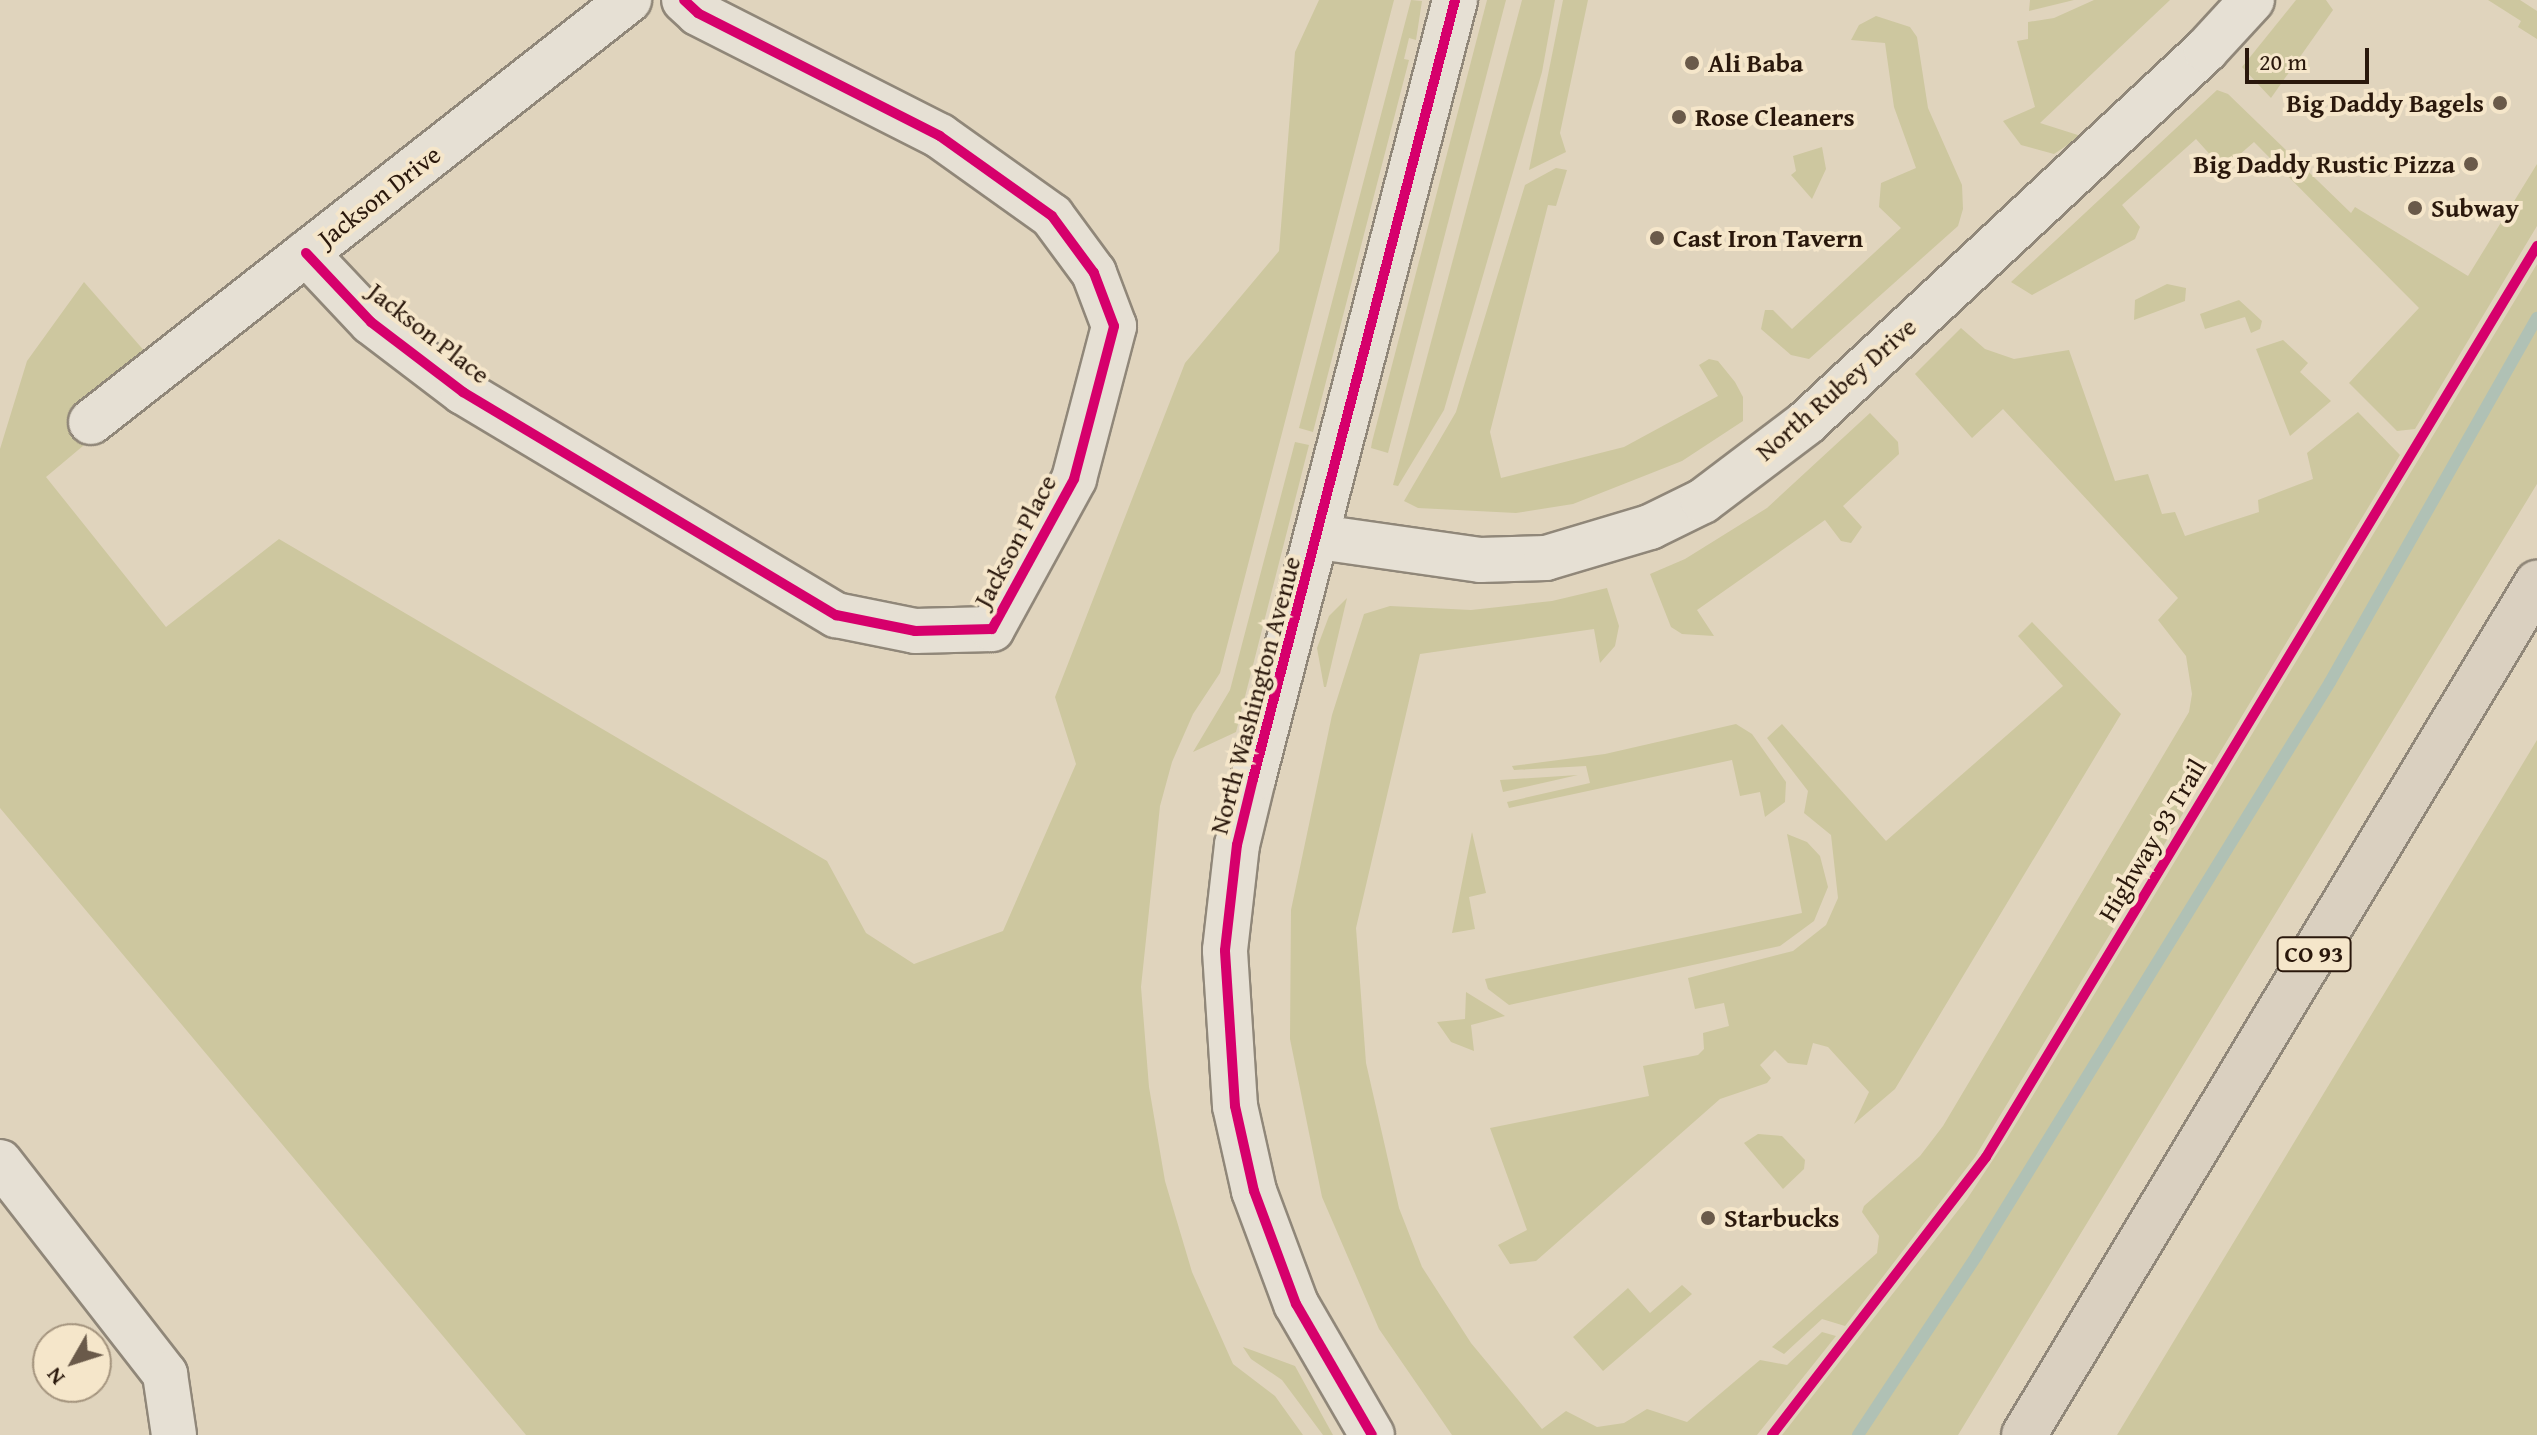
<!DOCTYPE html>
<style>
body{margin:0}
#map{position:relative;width:2537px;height:1435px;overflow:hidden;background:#e0d4bd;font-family:"Gentium Book Plus",serif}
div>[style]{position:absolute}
.green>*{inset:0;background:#cdc79f}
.stream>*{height:12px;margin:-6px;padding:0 6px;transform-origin:6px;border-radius:6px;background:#b0c1b5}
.roads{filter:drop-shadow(2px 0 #908779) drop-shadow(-2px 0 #908779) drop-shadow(0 2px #908779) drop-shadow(0 -2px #908779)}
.minor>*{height:44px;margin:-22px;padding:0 22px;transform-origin:22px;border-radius:22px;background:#e6e0d4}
.highway>*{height:44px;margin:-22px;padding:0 22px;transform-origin:22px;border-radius:22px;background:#dad0c0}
.cycleway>*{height:10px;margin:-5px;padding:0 5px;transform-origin:5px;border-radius:5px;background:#d6006c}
.dots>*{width:22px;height:22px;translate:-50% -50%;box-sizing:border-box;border:4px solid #f5e6ca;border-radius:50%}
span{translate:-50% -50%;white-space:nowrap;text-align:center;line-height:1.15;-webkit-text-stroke:8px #f5e6ca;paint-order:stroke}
.shield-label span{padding:2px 6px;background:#f5e6ca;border:2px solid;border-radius:6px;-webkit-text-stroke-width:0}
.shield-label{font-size:24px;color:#2a180c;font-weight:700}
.poi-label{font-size:26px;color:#2a180c;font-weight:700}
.left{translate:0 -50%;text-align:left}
.right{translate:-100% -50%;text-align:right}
.street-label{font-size:26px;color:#2a180c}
.north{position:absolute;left:32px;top:1323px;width:80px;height:80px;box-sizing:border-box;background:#f5e6ca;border:2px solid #a4947e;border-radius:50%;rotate:231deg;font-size:22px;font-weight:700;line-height:32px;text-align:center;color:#2a180c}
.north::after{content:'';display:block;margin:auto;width:28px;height:36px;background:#6a5a4a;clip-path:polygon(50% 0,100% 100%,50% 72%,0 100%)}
.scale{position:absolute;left:2245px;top:48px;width:124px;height:36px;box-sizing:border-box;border:4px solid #2a180c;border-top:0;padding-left:10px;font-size:24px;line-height:28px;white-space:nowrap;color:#2a180c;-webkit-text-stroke:6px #f5e6ca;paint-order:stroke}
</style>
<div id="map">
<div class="green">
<i style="clip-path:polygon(1319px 0,1394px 0,1220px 673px,1193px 714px,1172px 762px,1160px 806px,1141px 987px,1149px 1087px,1165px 1181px,1192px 1272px,1233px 1364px,1275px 1396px,1303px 1435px,526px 1435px,0 808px,0 449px,27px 361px,84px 282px,147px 354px,96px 435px,46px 477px,166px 627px,279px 539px,827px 861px,866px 933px,914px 964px,1003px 931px,1076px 764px,1055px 697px,1185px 363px,1279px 251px,1295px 52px)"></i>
<i style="clip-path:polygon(1411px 0,1422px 1px,1416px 40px,1409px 38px,1404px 59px,1409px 60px,1313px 432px,1299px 428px)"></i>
<i style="clip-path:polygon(1487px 0,1506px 0,1388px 453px,1371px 448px,1372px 442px)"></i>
<i style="clip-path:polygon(1522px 0,1555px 0,1542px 72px,1444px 410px,1398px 486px,1393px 485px)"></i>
<i style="clip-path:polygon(1563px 0,1588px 0,1560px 133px,1566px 152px,1529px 170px)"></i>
<i style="clip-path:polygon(2030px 0,2074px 0,2029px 11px)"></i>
<i style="clip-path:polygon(2094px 0,2170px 0,2040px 123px,2081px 136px,2054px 154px,2021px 145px,2003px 121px,2035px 107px,2017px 41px,2028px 39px,2028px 22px,2054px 18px)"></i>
<i style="clip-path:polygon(2296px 0,2326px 0,2333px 10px,2271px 98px,2242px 67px)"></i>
<i style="clip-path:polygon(2488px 0,2520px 0,2537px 11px,2537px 39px,2518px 27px,2521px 21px)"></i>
<i style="clip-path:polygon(1876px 16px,1910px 27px,1917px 37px,1928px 108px,1962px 185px,1963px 209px,1958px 226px,1809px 359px,1791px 355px,1761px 329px,1765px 310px,1773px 310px,1792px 329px,1901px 228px,1879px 207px,1881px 183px,1916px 168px,1894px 107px,1885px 43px,1851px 40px,1859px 25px)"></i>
<i style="clip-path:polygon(2217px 90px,2228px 94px,2351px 213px,2355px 207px,2468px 276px,2537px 164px,2537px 226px,2415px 429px,2397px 431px,2349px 383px,2419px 308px,2254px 142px,2223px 169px,2196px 139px,2122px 205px,2140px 227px,2135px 239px,2032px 295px,2011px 282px)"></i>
<i style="clip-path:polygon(1822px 147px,1826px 169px,1812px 199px,1791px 175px,1796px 171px,1793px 156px)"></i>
<i style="clip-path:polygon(1556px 168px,1567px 170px,1556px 206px,1548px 205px,1490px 432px,1501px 478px,1624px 447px,1718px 396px,1699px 365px,1709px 359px,1718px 361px,1735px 382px,1743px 397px,1743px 421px,1682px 461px,1573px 504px,1516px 513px,1418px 508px,1404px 501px,1456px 412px,1525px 185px)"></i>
<i style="clip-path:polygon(2537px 264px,2537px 484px,1958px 1435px,1782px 1435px,1967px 1199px,2006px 1140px)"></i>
<i style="clip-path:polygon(2167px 284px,2186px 288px,2185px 301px,2134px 320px,2135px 300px)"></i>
<i style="clip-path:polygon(2239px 300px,2262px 321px,2260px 329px,2251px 333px,2245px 317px,2205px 329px,2200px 314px)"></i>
<i style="clip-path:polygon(1961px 328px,1985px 349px,2014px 359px,2069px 350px,2115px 481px,2148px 474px,2162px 514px,2175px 512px,2185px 536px,2259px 512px,2258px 500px,2313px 479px,2307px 453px,2358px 412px,2400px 455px,1975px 1157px,1845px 1326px,1822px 1319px,1784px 1354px,1772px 1347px,1877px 1253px,1879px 1236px,1862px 1212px,1864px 1206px,1920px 1156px,1943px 1126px,2189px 712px,2192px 694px,2186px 656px,2158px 620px,2178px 598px,2003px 409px,1972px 438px,1915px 374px)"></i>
<i style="clip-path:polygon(2283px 340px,2308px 363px,2300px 372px,2331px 401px,2290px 436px,2256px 349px)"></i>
<i style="clip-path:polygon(1870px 413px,1898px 442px,1899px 454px,1843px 506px,1862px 527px,1851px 543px,1841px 541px,1825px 520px,1697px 610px,1714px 636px,1682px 634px,1671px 627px,1650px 574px,1685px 559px,1767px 508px)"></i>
<i style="clip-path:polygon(1295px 442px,1309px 445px,1236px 732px,1193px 752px,1230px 690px)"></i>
<i style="clip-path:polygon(1607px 588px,1619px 626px,1615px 646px,1600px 663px,1594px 629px,1420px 654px,1356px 928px,1366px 1063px,1399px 1208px,1422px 1267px,1471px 1343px,1542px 1429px,1566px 1411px,1597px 1427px,1624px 1423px,1647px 1409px,1687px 1422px,1760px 1360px,1787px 1365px,1822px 1332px,1836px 1336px,1757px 1435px,1452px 1435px,1379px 1329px,1322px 1197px,1290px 1039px,1291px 910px,1332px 715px,1364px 614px,1390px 606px,1471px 610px,1552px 601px)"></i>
<i style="clip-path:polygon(1347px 598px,1326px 687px,1324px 687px,1317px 648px,1329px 616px)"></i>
<i style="clip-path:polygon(2032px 622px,2121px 714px,1895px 1089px,1854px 1124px,1869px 1092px,1828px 1047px,1813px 1043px,1807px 1065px,1788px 1063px,1775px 1050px,1760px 1065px,1771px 1078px,1767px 1083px,1720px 1099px,1536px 1261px,1510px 1264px,1498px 1245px,1527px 1230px,1490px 1128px,1649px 1096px,1643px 1066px,1698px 1055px,1704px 1049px,1703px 1033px,1729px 1026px,1724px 1003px,1695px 1009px,1688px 978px,1793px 951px,1826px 925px,1838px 898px,1831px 835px,1804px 813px,1808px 791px,1767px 738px,1782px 724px,1886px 841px,2063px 686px,2018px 636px)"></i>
<i style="clip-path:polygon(1736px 724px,1752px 734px,1786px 782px,1785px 802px,1765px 817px,1760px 792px,1740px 796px,1732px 760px,1509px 808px,1507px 802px,1590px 783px,1586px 766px,1514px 770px,1512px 766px,1605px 754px)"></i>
<i style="clip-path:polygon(2537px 740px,2537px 1435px,2117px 1435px,2425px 926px)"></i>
<i style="clip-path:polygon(1578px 775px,1503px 792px,1500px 780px)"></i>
<i style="clip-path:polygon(1472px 832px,1486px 893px,1469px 897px,1475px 929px,1452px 933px)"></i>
<i style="clip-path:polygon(1787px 834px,1807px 842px,1820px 856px,1828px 887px,1814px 921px,1780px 946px,1509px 1005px,1488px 989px,1485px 979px,1802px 913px)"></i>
<i style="clip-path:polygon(1466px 992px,1505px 1016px,1471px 1025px,1474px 1051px,1451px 1042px,1437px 1022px,1465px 1019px)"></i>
<i style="clip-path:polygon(1758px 1134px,1782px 1136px,1805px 1160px,1804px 1169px,1783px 1189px,1744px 1143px)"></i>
<i style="clip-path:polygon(1682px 1285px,1692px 1294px,1603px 1371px,1573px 1337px,1628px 1288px,1650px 1313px)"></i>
<i style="clip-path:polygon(1243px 1347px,1295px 1366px,1333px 1435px,1323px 1435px,1282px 1380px,1251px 1359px)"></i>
</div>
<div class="stream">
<i style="left:1858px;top:1435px;width:216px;rotate:-56.5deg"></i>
<i style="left:1977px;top:1255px;width:673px;rotate:-58.36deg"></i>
<i style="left:2330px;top:682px;width:419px;rotate:-60.4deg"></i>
</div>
<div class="roads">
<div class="minor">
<i style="left:306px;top:253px;width:95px;rotate:46.7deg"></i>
<i style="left:371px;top:322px;width:116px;rotate:37.3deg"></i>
<i style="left:463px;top:392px;width:435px;rotate:30.9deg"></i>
<i style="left:836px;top:615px;width:81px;rotate:11.4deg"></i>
<i style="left:915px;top:631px;width:77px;rotate:-1.5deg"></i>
<i style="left:992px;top:629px;width:171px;rotate:-61.3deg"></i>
<i style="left:1074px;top:479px;width:158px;rotate:-75.3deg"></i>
<i style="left:1114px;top:326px;width:57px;rotate:-110.7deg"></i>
<i style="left:1094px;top:273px;width:71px;rotate:-126.4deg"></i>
<i style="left:1052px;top:216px;width:138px;rotate:-144.5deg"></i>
<i style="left:940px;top:136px;width:271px;rotate:-153.1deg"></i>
<i style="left:698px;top:13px;width:19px;rotate:-137deg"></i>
<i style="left:91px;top:422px;width:684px;rotate:-38.11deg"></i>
<i style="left:1319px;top:537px;width:163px;rotate:8.1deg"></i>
<i style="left:1480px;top:560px;width:66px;rotate:-1.7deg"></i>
<i style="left:1546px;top:558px;width:109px;rotate:-16.6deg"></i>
<i style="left:1650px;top:527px;width:59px;rotate:-26.1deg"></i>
<i style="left:1703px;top:501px;width:129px;rotate:-37.1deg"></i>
<i style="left:1806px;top:423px;width:547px;rotate:-43deg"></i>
<i style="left:2206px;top:50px;width:68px;rotate:-47.4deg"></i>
<i style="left:0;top:1162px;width:269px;rotate:52.1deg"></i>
<i style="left:165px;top:1374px;width:62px;rotate:81.6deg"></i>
<i style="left:1372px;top:1435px;width:151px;rotate:-120.1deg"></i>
<i style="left:1296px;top:1304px;width:121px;rotate:-110.4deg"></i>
<i style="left:1254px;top:1191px;width:87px;rotate:-102.6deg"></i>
<i style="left:1235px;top:1106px;width:156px;rotate:-93.7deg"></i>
<i style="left:1225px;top:950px;width:106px;rotate:-83.5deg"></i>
<i style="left:1237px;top:845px;width:68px;rotate:-76.4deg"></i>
<i style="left:1253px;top:779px;width:805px;rotate:-75.46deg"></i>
</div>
<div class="highway">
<i style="left:2024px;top:1435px;width:995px;rotate:-58.95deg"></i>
</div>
</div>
<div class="cycleway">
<i style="left:306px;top:253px;width:95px;rotate:46.7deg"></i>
<i style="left:371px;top:322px;width:116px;rotate:37.3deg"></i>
<i style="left:463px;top:392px;width:435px;rotate:30.9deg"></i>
<i style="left:836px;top:615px;width:81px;rotate:11.4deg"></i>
<i style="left:915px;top:631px;width:77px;rotate:-1.5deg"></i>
<i style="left:992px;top:629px;width:171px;rotate:-61.3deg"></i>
<i style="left:1074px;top:479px;width:158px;rotate:-75.3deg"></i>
<i style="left:1114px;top:326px;width:57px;rotate:-110.7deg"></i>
<i style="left:1094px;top:273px;width:71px;rotate:-126.4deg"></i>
<i style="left:1052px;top:216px;width:138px;rotate:-144.5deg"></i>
<i style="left:940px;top:136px;width:271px;rotate:-153.1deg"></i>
<i style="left:698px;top:13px;width:19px;rotate:-137deg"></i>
<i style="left:1372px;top:1435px;width:151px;rotate:-120.1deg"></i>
<i style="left:1296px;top:1304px;width:121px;rotate:-110.4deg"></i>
<i style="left:1254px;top:1191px;width:87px;rotate:-102.6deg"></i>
<i style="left:1235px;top:1106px;width:156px;rotate:-93.7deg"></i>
<i style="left:1225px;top:950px;width:106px;rotate:-83.5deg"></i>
<i style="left:1237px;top:845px;width:68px;rotate:-76.4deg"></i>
<i style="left:1253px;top:779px;width:805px;rotate:-75.46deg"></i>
<i style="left:1772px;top:1435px;width:351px;rotate:-52.4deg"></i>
<i style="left:1986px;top:1157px;width:1065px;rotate:-58.83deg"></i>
</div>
<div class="dots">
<i style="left:1692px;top:63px;background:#6a5a4a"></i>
<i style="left:2500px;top:103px;background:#6a5a4a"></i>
<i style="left:1679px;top:117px;background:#6a5a4a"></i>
<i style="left:2471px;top:164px;background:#6a5a4a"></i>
<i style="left:2415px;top:208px;background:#6a5a4a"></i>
<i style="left:1657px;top:238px;background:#6a5a4a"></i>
<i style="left:1708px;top:1218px;background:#6a5a4a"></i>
</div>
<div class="shield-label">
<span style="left:2314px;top:954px">CO 93</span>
</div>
<div class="poi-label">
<span class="left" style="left:1708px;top:63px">Ali Baba</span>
<span class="right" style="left:2484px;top:103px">Big Daddy Bagels</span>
<span class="left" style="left:1695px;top:117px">Rose Cleaners</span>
<span class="right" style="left:2455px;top:164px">Big Daddy Rustic Pizza</span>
<span class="left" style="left:2431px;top:208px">Subway</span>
<span class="left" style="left:1673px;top:238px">Cast Iron Tavern</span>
<span class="left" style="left:1724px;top:1218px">Starbucks</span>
</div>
<div class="street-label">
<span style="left:379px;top:196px;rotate:-38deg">Jackson Drive</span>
<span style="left:429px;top:333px;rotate:38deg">Jackson Place</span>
<span style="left:1836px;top:389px;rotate:-41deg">North Rubey Drive</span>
<span style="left:1015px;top:541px;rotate:-62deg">Jackson Place</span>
<span style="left:1255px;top:695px;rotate:-75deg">North Washington Avenue</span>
<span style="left:2152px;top:840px;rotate:-59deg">Highway 93 Trail</span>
</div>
<div class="north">N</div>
<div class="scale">20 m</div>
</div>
